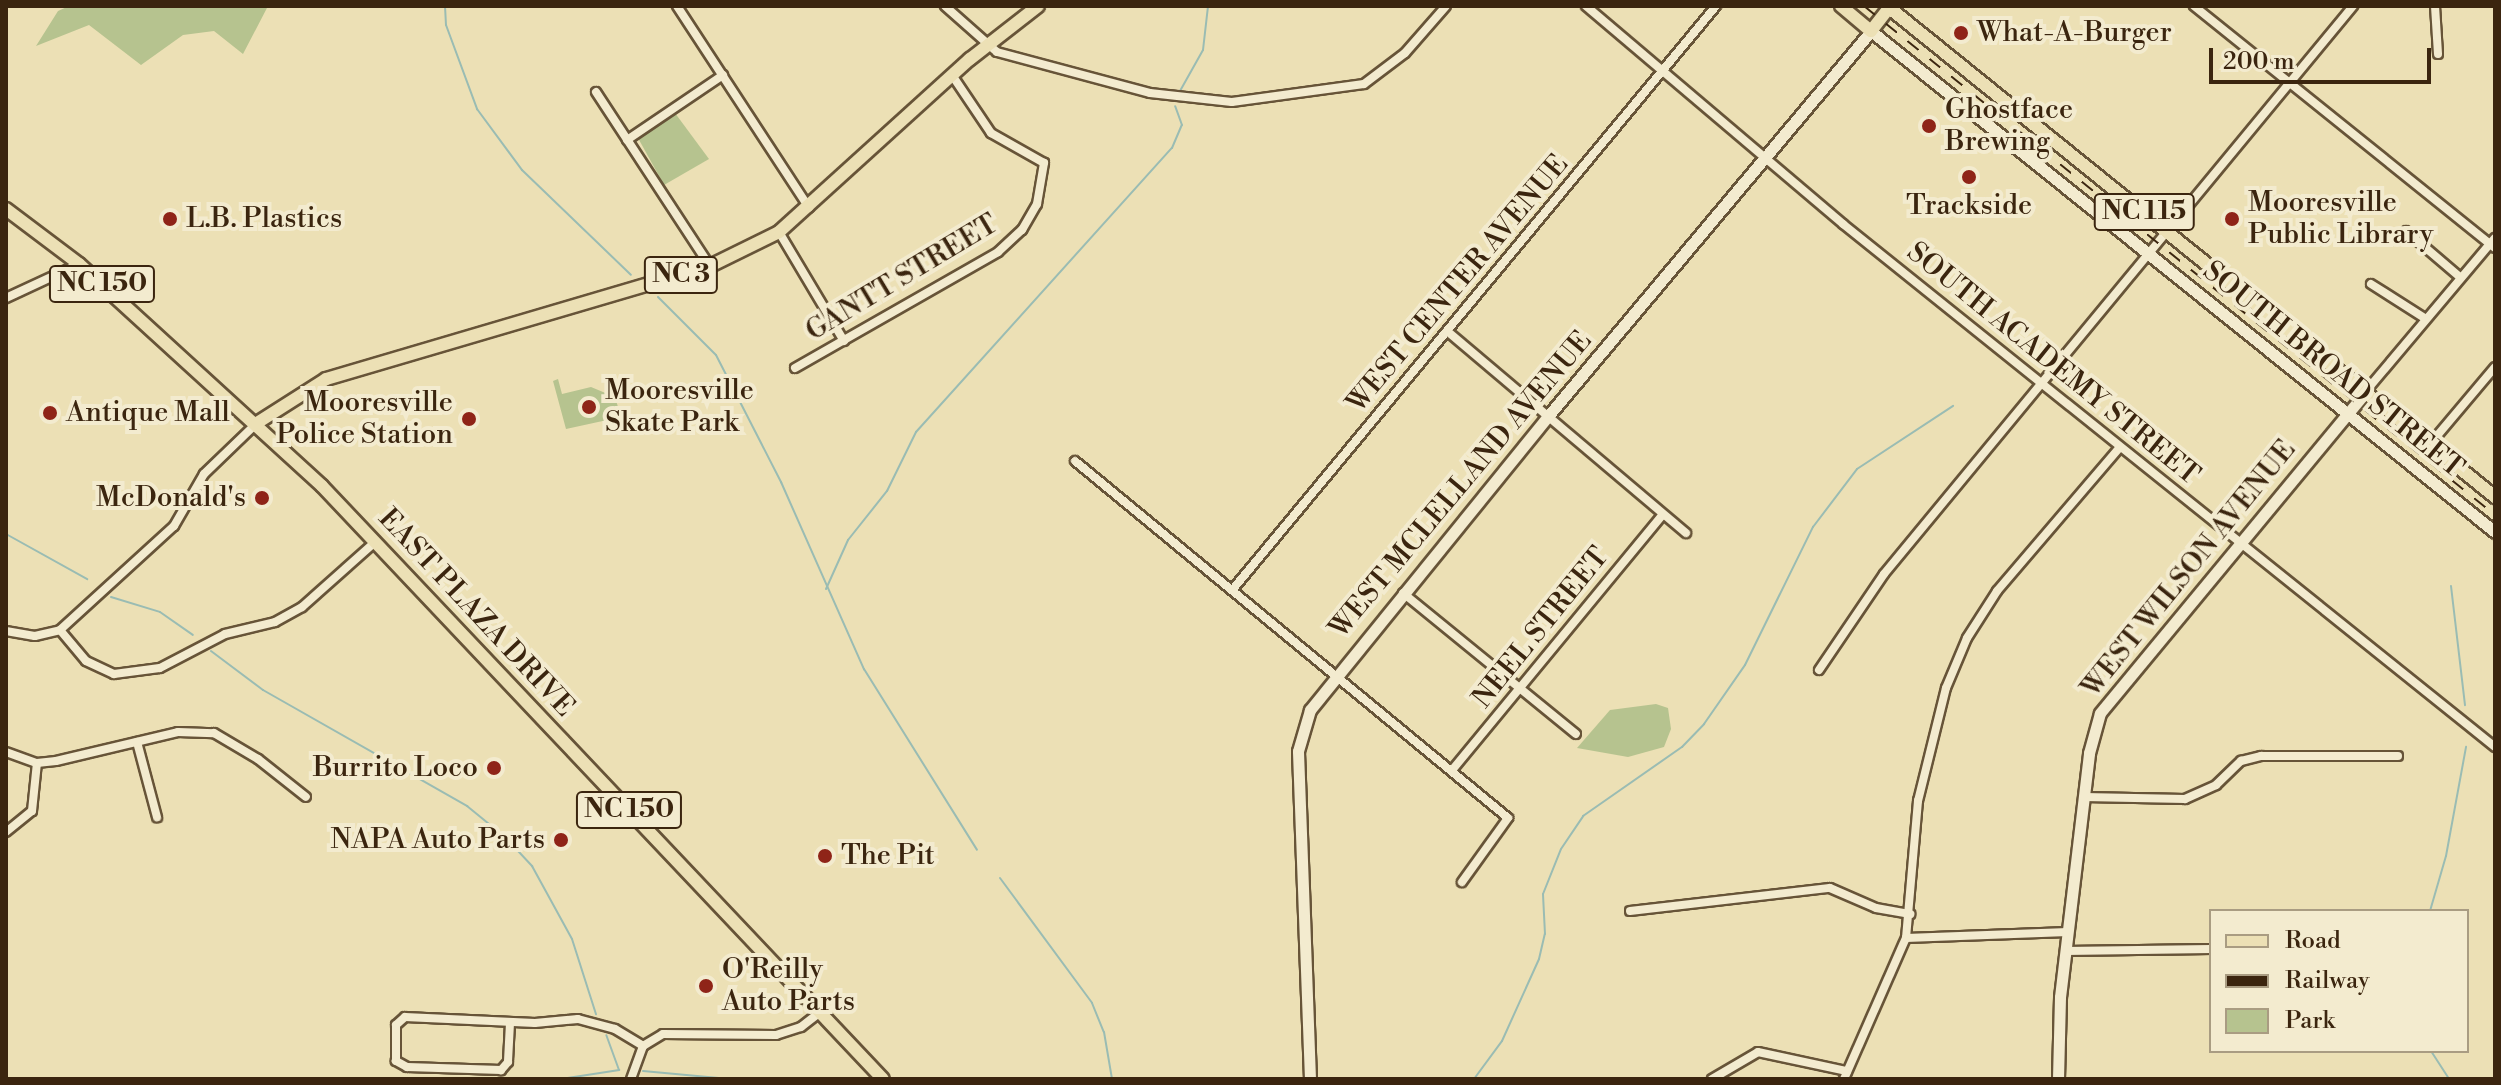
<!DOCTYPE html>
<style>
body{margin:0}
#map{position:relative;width:2501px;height:1085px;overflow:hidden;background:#ece0b5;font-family:"Libre Bodoni",serif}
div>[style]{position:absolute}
.green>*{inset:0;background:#b6c38f}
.stream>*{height:2px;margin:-1px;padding:0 1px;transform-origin:1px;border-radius:1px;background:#9abcb3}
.roads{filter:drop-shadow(2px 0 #675438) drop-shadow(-2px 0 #675438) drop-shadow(0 2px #675438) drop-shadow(0 -2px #675438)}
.street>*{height:8px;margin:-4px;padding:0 4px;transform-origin:4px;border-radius:4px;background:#f3ebcf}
.secondary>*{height:11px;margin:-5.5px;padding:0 5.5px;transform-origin:5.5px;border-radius:5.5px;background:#f3ebcf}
.primary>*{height:12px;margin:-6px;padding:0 6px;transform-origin:6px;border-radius:6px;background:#ece0b5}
.rail>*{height:2px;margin-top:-1px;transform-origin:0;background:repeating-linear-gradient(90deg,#3b250f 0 14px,transparent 0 28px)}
.dots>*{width:22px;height:22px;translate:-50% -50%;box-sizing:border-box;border:4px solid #f3ebcf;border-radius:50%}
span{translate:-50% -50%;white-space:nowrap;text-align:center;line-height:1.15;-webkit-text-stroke:8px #f3ebcf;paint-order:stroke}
.shield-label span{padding:2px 6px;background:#f3ebcf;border:2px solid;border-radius:6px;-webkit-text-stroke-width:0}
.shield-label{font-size:26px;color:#3b250f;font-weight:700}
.poi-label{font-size:28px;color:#3b250f}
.left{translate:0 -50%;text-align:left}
.right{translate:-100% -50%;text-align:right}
.street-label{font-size:28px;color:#3b250f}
.frame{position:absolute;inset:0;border:8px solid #3b250f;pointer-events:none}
.legend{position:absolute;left:2209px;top:909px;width:260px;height:144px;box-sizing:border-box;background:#f3ebcf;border:2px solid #a99c82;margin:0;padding:10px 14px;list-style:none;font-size:24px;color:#3b250f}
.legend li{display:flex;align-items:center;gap:16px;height:40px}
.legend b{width:40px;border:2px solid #a99c82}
.scale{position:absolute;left:2209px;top:48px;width:222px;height:36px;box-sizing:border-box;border:4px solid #3b250f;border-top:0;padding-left:10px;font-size:24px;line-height:28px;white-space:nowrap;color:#3b250f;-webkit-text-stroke:6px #f3ebcf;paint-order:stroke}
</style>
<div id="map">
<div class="green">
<i style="clip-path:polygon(69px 6px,268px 6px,243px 54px,214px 31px,183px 35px,141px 65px,89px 25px,36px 46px,58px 11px)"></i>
<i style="clip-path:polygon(675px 113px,709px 159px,664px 185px,638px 138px)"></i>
<i style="clip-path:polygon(558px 379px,562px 394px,591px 387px,615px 397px,621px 417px,566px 429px,553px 381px)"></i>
<i style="clip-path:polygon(1656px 704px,1668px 708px,1671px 729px,1664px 747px,1628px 757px,1577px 748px,1610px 710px)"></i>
</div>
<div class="stream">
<i style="left:445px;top:6px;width:19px;rotate:87deg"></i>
<i style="left:446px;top:25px;width:90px;rotate:69.7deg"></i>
<i style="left:477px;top:109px;width:76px;rotate:53.6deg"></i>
<i style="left:522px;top:170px;width:151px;rotate:43.9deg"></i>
<i style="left:1180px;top:91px;width:47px;rotate:-60.7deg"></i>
<i style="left:1203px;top:50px;width:44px;rotate:-83.5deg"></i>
<i style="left:658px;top:297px;width:82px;rotate:45deg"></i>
<i style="left:716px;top:355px;width:143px;rotate:62.9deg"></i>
<i style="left:781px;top:482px;width:205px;rotate:66.1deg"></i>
<i style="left:864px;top:669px;width:213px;rotate:58deg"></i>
<i style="left:6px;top:534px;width:93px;rotate:29.1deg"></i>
<i style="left:2451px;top:586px;width:120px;rotate:83.3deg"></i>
<i style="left:826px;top:589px;width:54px;rotate:-65.8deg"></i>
<i style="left:848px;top:540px;width:63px;rotate:-51.5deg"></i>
<i style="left:887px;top:491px;width:66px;rotate:-63.8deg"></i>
<i style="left:916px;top:432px;width:382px;rotate:-48deg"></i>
<i style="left:1172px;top:148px;width:25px;rotate:-67deg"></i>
<i style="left:1182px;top:125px;width:20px;rotate:-110deg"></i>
<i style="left:111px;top:597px;width:51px;rotate:17deg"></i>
<i style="left:160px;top:612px;width:40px;rotate:34.9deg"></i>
<i style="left:211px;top:651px;width:65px;rotate:36.9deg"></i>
<i style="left:263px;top:690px;width:235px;rotate:29.6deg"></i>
<i style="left:467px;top:806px;width:49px;rotate:39.2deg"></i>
<i style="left:505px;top:837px;width:40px;rotate:47deg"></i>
<i style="left:532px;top:866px;width:83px;rotate:61.3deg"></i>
<i style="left:572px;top:939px;width:79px;rotate:72.3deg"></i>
<i style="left:1000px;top:878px;width:155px;rotate:53.6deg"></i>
<i style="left:1092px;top:1003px;width:31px;rotate:68deg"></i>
<i style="left:1104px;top:1032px;width:48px;rotate:80.3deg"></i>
<i style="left:2430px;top:911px;width:57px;rotate:-73.8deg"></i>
<i style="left:2446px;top:856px;width:111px;rotate:-79.6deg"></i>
<i style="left:2431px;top:1051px;width:33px;rotate:57deg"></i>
<i style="left:643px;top:1071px;width:87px;rotate:5.3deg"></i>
<i style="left:561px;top:1079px;width:59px;rotate:-8.8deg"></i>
<i style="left:619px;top:1070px;width:37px;rotate:-110deg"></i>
<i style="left:1474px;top:1079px;width:47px;rotate:-53.6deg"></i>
<i style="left:1502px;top:1041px;width:90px;rotate:-65.7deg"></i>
<i style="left:1539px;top:959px;width:26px;rotate:-77deg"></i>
<i style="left:1545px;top:934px;width:40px;rotate:-92.9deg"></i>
<i style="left:1543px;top:894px;width:48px;rotate:-68.2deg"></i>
<i style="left:1561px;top:849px;width:40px;rotate:-56deg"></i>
<i style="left:1583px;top:816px;width:121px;rotate:-34.9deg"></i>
<i style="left:1682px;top:747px;width:32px;rotate:-46deg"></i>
<i style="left:1704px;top:724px;width:72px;rotate:-55.2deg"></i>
<i style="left:1745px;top:665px;width:154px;rotate:-63.8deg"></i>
<i style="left:1813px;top:527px;width:73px;rotate:-52.8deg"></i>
<i style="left:1857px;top:469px;width:115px;rotate:-33.3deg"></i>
</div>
<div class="roads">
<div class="street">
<i style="left:677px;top:6px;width:241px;rotate:56.8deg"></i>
<i style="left:945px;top:6px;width:69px;rotate:41.5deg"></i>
<i style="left:997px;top:52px;width:158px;rotate:15deg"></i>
<i style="left:1150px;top:93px;width:82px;rotate:6.3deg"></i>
<i style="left:1232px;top:102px;width:133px;rotate:-7.8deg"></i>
<i style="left:1364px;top:84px;width:51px;rotate:-37.1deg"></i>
<i style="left:1405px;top:53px;width:62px;rotate:-48.9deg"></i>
<i style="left:1586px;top:6px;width:337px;rotate:40.3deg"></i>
<i style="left:1843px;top:224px;width:836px;rotate:38.73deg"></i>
<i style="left:2194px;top:6px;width:386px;rotate:38.8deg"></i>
<i style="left:2435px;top:6px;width:48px;rotate:86.4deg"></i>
<i style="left:596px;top:92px;width:208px;rotate:56.8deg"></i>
<i style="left:627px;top:140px;width:116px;rotate:-34.1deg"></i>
<i style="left:2406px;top:231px;width:72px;rotate:40.5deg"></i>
<i style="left:779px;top:232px;width:127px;rotate:59.2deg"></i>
<i style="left:2371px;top:284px;width:65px;rotate:32.5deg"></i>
<i style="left:6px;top:298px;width:81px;rotate:-25deg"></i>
<i style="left:1447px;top:331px;width:313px;rotate:40.2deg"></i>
<i style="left:795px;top:368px;width:234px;rotate:-29.7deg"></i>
<i style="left:998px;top:252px;width:33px;rotate:-43deg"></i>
<i style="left:1022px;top:230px;width:30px;rotate:-60deg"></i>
<i style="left:1037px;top:204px;width:42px;rotate:-80.3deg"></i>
<i style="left:1044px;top:163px;width:61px;rotate:-150.5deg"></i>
<i style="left:991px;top:133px;width:70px;rotate:-123.9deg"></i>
<i style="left:2366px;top:391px;width:200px;rotate:-49.9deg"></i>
<i style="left:2431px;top:443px;width:99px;rotate:-49.9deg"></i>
<i style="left:1075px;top:461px;width:561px;rotate:39.5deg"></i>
<i style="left:1508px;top:818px;width:79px;rotate:125.7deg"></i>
<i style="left:1233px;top:589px;width:757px;rotate:-50.36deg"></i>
<i style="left:1403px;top:593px;width:223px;rotate:39.2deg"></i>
<i style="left:60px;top:630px;width:40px;rotate:50deg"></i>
<i style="left:86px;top:661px;width:31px;rotate:25deg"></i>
<i style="left:114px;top:674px;width:46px;rotate:-7.4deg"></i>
<i style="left:160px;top:668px;width:73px;rotate:-27.6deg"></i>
<i style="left:225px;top:634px;width:51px;rotate:-13.5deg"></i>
<i style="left:275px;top:622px;width:31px;rotate:-29deg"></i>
<i style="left:302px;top:607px;width:98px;rotate:-41.7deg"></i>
<i style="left:6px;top:631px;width:29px;rotate:10deg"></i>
<i style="left:35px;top:636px;width:26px;rotate:-13deg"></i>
<i style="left:60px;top:630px;width:154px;rotate:-42.4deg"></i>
<i style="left:174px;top:526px;width:60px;rotate:-60deg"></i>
<i style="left:204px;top:474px;width:74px;rotate:-43.9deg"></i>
<i style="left:1819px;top:670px;width:116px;rotate:-55.9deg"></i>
<i style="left:1884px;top:574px;width:737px;rotate:-50.45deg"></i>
<i style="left:137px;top:742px;width:78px;rotate:75.1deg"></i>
<i style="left:6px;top:752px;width:33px;rotate:20deg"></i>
<i style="left:37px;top:763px;width:19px;rotate:-6deg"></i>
<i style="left:56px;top:761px;width:125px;rotate:-13.4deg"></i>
<i style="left:178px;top:732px;width:36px;rotate:2deg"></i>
<i style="left:214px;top:733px;width:51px;rotate:30.6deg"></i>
<i style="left:258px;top:759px;width:61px;rotate:38.4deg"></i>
<i style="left:1453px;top:769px;width:330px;rotate:-50.5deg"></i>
<i style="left:2084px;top:797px;width:101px;rotate:1.1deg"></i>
<i style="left:2185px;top:799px;width:34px;rotate:-24deg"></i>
<i style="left:2216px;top:785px;width:35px;rotate:-44deg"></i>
<i style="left:2241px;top:761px;width:21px;rotate:-14deg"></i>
<i style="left:2261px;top:756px;width:137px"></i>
<i style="left:6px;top:832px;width:33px;rotate:-39deg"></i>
<i style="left:32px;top:811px;width:48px;rotate:-84.1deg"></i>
<i style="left:1630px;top:911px;width:201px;rotate:-6.6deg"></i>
<i style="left:1830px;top:888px;width:50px;rotate:23.5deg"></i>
<i style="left:1876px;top:908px;width:35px;rotate:10deg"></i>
<i style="left:1906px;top:938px;width:162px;rotate:-2.1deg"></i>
<i style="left:2065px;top:951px;width:146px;rotate:-0.8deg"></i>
<i style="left:510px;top:1023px;width:39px;rotate:93deg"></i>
<i style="left:508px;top:1062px;width:11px;rotate:131deg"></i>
<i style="left:501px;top:1070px;width:94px;rotate:-178.2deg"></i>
<i style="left:407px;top:1067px;width:13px;rotate:-151deg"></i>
<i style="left:396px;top:1061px;width:36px;rotate:-90deg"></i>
<i style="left:396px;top:1025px;width:12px;rotate:-42deg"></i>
<i style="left:405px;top:1017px;width:130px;rotate:2.6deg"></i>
<i style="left:535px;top:1023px;width:43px;rotate:-5.3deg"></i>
<i style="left:578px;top:1019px;width:38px;rotate:15deg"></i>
<i style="left:615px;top:1029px;width:33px;rotate:31deg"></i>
<i style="left:631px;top:1079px;width:35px;rotate:-70deg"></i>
<i style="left:643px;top:1046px;width:23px;rotate:-31deg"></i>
<i style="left:663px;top:1034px;width:113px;rotate:0.5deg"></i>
<i style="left:776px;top:1035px;width:26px;rotate:-18deg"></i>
<i style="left:801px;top:1027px;width:24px;rotate:-38deg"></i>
<i style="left:1712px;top:1079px;width:53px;rotate:-30.4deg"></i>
<i style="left:1758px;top:1052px;width:91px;rotate:12.1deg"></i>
<i style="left:1844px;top:1079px;width:154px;rotate:-66.3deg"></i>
<i style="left:1906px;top:938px;width:138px;rotate:-85deg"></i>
<i style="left:1918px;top:801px;width:116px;rotate:-76.1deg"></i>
<i style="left:1946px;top:688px;width:54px;rotate:-67.2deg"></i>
<i style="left:1967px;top:638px;width:56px;rotate:-57.4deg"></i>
<i style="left:1997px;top:591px;width:189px;rotate:-49.5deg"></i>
</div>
<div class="secondary">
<i style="left:1310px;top:1079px;width:328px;rotate:-92.1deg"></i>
<i style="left:1298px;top:751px;width:43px;rotate:-73.7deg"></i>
<i style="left:1310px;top:710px;width:378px;rotate:-51deg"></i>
<i style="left:1548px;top:416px;width:503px;rotate:-50deg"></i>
<i style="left:1871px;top:31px;width:800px;rotate:38.76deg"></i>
<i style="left:2058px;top:1079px;width:82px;rotate:-88.6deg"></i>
<i style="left:2060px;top:997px;width:246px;rotate:-83.2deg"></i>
<i style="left:2089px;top:753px;width:41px;rotate:-74.6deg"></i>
<i style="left:2100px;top:713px;width:418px;rotate:-50.4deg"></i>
</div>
<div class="primary">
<i style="left:1841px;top:6px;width:39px;rotate:40deg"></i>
<i style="left:1871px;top:31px;width:29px;rotate:-52deg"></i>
<i style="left:1887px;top:6px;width:782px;rotate:38.92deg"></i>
<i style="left:6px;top:209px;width:91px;rotate:37deg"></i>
<i style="left:79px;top:264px;width:329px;rotate:42.4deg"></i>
<i style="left:322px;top:486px;width:816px;rotate:46.59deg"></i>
<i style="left:257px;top:423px;width:82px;rotate:-32.5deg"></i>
<i style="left:326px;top:379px;width:400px;rotate:-16.4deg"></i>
<i style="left:710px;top:266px;width:77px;rotate:-26.2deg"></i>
<i style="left:779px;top:232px;width:258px;rotate:-42.2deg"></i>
<i style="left:970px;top:59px;width:86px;rotate:-37.9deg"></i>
</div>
</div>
<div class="rail">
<i style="left:1864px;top:6px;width:811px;rotate:38.89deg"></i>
</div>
<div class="dots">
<i style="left:1961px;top:33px;background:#8f2418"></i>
<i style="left:1929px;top:126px;background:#8f2418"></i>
<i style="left:1969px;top:177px;background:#8f2418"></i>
<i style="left:170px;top:219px;background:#8f2418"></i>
<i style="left:2232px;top:219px;background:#8f2418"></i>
<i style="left:589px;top:407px;background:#8f2418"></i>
<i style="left:50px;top:413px;background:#8f2418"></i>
<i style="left:469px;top:419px;background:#8f2418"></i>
<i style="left:262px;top:498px;background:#8f2418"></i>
<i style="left:494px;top:768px;background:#8f2418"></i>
<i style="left:561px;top:840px;background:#8f2418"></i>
<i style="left:825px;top:856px;background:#8f2418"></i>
<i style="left:706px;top:986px;background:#8f2418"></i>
</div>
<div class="shield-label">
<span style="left:2144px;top:212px">NC 115</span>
<span style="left:681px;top:275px">NC 3</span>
<span style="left:102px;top:284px">NC 150</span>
<span style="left:629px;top:810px">NC 150</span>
</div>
<div class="poi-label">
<span class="left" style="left:1977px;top:33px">What-A-Burger</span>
<span class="left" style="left:1945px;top:126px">Ghostface<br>Brewing</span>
<span class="left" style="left:2248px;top:219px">Mooresville<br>Public Library</span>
<span style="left:1969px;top:206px">Trackside</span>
<span class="left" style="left:186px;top:219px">L.B. Plastics</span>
<span class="left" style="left:605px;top:407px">Mooresville<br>Skate Park</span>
<span class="right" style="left:453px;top:419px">Mooresville<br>Police Station</span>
<span class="left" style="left:66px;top:413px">Antique Mall</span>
<span class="right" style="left:246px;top:498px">McDonald's</span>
<span class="right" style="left:478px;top:768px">Burrito Loco</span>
<span class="right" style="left:545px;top:840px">NAPA Auto Parts</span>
<span class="left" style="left:841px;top:856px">The Pit</span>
<span class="left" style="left:722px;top:986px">O'Reilly<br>Auto Parts</span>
</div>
<div class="street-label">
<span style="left:902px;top:278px;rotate:-31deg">GANTT STREET</span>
<span style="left:1458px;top:284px;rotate:-50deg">WEST CENTER AVENUE</span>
<span style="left:2053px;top:364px;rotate:39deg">SOUTH ACADEMY STREET</span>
<span style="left:2333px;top:370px;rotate:39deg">SOUTH BROAD STREET</span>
<span style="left:1461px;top:485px;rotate:-50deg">WEST MCLELLAND AVENUE</span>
<span style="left:2189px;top:569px;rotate:-51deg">WEST WILSON AVENUE</span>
<span style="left:476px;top:613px;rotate:47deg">EAST PLAZA DRIVE</span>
<span style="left:1541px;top:628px;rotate:-51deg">NEEL STREET</span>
</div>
<div class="frame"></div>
<ul class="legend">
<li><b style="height:10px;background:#ece0b5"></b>Road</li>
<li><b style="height:10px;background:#3b250f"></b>Railway</li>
<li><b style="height:22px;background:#b6c38f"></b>Park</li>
</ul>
<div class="scale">200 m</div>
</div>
